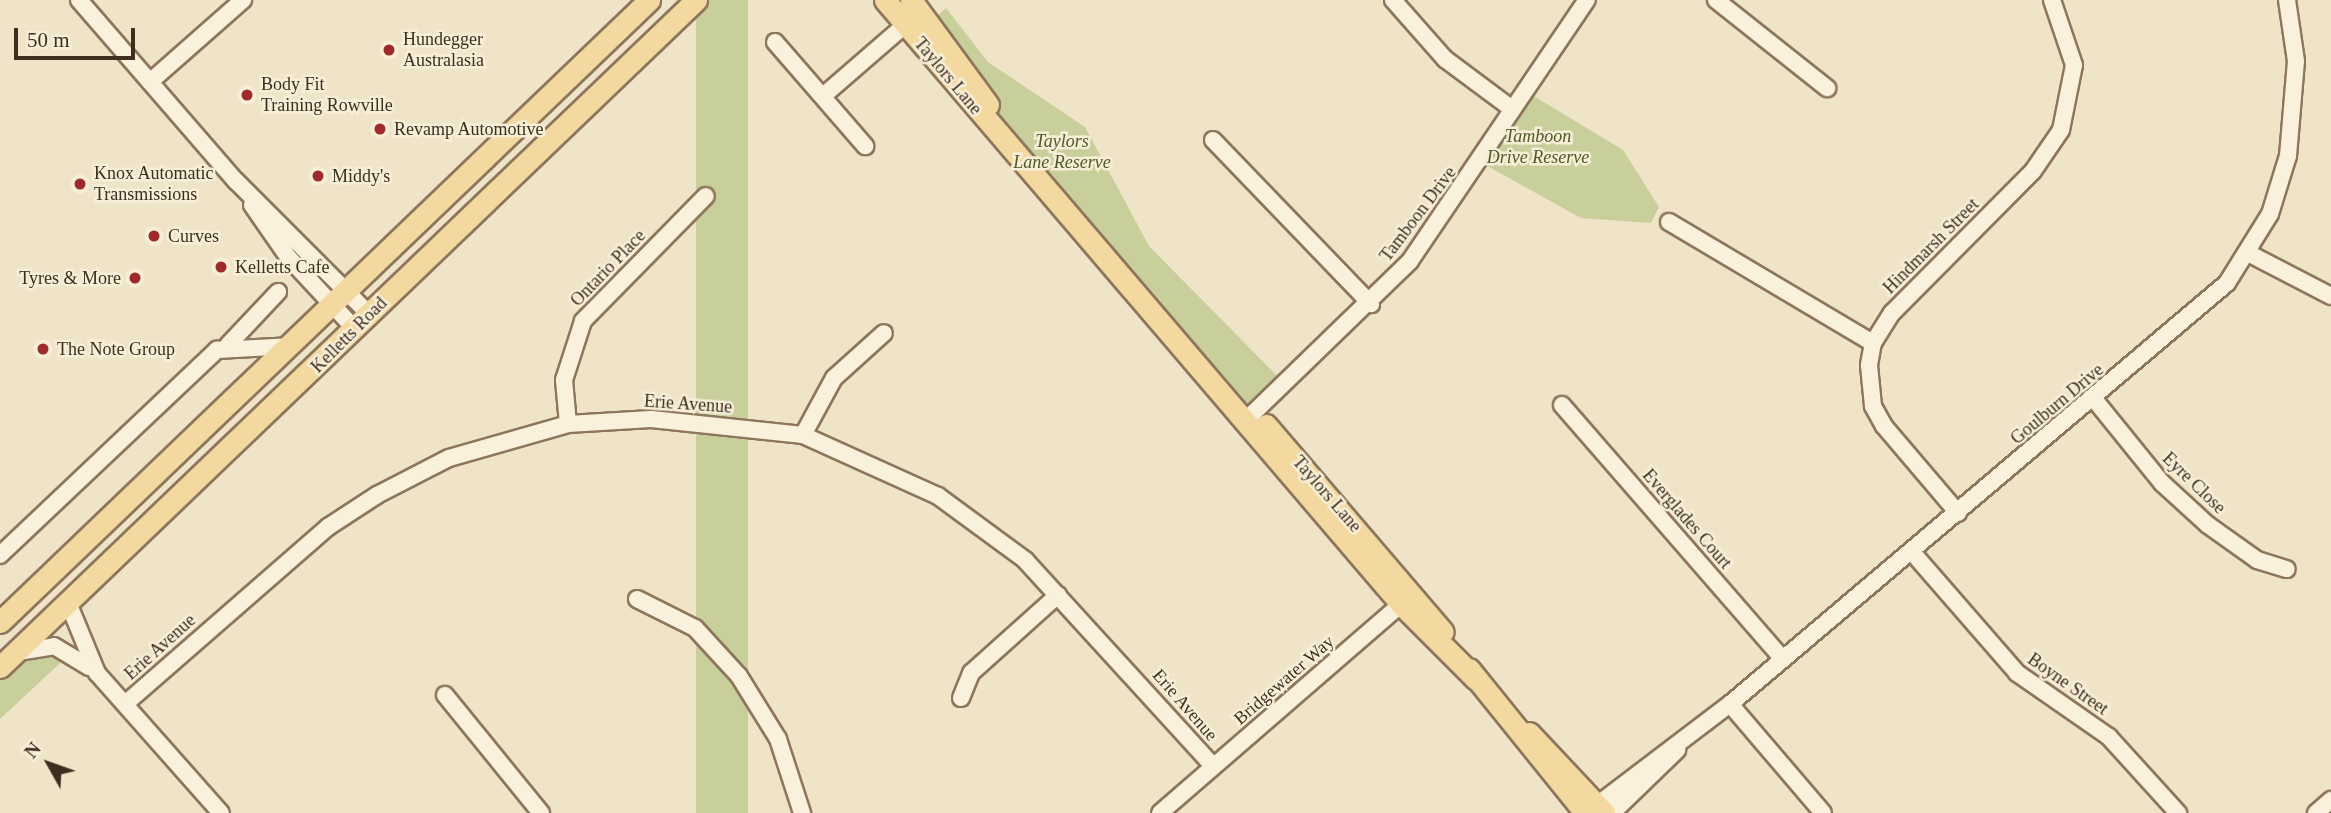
<!DOCTYPE html>
<style>
body{margin:0}
#map{position:relative;width:2331px;height:813px;overflow:hidden;background:#f0e4c8;font-family:Georgia,serif}
div>[style]{position:absolute}
.green>*{inset:0;background:#c9cf9b;transform-origin:0 0}
.roads{filter:drop-shadow(2px 0 #8d765c) drop-shadow(-2px 0 #8d765c) drop-shadow(0 2px #8d765c) drop-shadow(0 -2px #8d765c)}
.minor>*{height:16px;margin:-8px;padding:0 8px;transform-origin:8px;border-radius:8px;background:#faf1dc}
.major>*{height:21px;margin:-10.5px;padding:0 10.5px;transform-origin:10.5px;border-radius:10.5px;background:#f3d9a0}
.dots>*{width:19px;height:19px;translate:-50% -50%;box-sizing:border-box;border:4px solid #f7eed8;border-radius:50%}
span{translate:-50% -50%;white-space:nowrap;text-align:center;line-height:1.15;-webkit-text-stroke:5px #f7eed8;paint-order:stroke}
.poi-label{font-size:18px;color:#3d2e20}
.left{translate:0 -50%;text-align:left}
.right{translate:-100% -50%;text-align:right}
.street-label{font-size:18px;color:#3d2e20}
.park-label{font-size:18px;color:#4d5a26;font-style:italic}
.north{position:absolute;left:14px;top:729px;width:70px;height:70px;-webkit-text-stroke:5px #f7eed8;paint-order:stroke;rotate:310deg;font-size:19px;font-weight:700;line-height:28px;text-align:center;color:#3d2e20}
.north::after{content:'';display:block;margin:auto;width:24px;height:32px;background:#3d2e20;clip-path:polygon(50% 0,100% 100%,50% 72%,0 100%)}
.scale{position:absolute;left:14px;top:28px;width:121px;height:32px;box-sizing:border-box;border:4px solid #3d2e20;border-top:0;padding-left:9px;font-size:21px;line-height:24px;white-space:nowrap;color:#3d2e20;-webkit-text-stroke:5px #f7eed8;paint-order:stroke}
</style>
<div id="map">
<div class="green">
<i style="left:696px;top:0;width:52px;height:871px"></i>
<i style="clip-path:polygon(946px 8px,988px 62px,1085px 127px,1149px 246px,1285px 384px,1254px 413px,1043px 181px,929px 24px)"></i>
<i style="clip-path:polygon(1524px 90px,1623px 150px,1659px 207px,1651px 223px,1581px 218px,1480px 162px)"></i>
<i style="clip-path:polygon(18px 652px,71px 653px,0 719px,0 667px)"></i>
</div>
<div class="roads">
<div class="minor">
<i style="left:79px;top:0;width:240px;rotate:49.1deg"></i>
<i style="left:236px;top:181px;width:190px;rotate:45deg"></i>
<i style="left:1393px;top:0;width:79px;rotate:48.6deg"></i>
<i style="left:1445px;top:59px;width:84px;rotate:36.7deg"></i>
<i style="left:1716px;top:0;width:142px;rotate:38.4deg"></i>
<i style="left:775px;top:42px;width:138px;rotate:49.1deg"></i>
<i style="left:151px;top:81px;width:123px;rotate:-41.4deg"></i>
<i style="left:823px;top:96px;width:108px;rotate:-40.9deg"></i>
<i style="left:1213px;top:140px;width:228px;rotate:46.1deg"></i>
<i style="left:252px;top:205px;width:63px;rotate:55.3deg"></i>
<i style="left:288px;top:257px;width:98px;rotate:47.1deg"></i>
<i style="left:1669px;top:222px;width:237px;rotate:30.7deg"></i>
<i style="left:2250px;top:254px;width:91px;rotate:27.4deg"></i>
<i style="left:228px;top:345px;width:73px;rotate:-46.7deg"></i>
<i style="left:2094px;top:399px;width:108px;rotate:51deg"></i>
<i style="left:2162px;top:483px;width:62px;rotate:42.4deg"></i>
<i style="left:2208px;top:525px;width:60px;rotate:35.5deg"></i>
<i style="left:2257px;top:560px;width:31px;rotate:17deg"></i>
<i style="left:1562px;top:405px;width:337px;rotate:49deg"></i>
<i style="left:1245px;top:421px;width:230px;rotate:-44.1deg"></i>
<i style="left:1410px;top:261px;width:315px;rotate:-55.9deg"></i>
<i style="left:568px;top:424px;width:44px;rotate:-95.2deg"></i>
<i style="left:564px;top:380px;width:62px;rotate:-72.1deg"></i>
<i style="left:583px;top:321px;width:175px;rotate:-45.5deg"></i>
<i style="left:803px;top:435px;width:65px;rotate:-61.5deg"></i>
<i style="left:834px;top:378px;width:67px;rotate:-42deg"></i>
<i style="left:1958px;top:513px;width:114px;rotate:-130.4deg"></i>
<i style="left:1884px;top:426px;width:23px;rotate:-119deg"></i>
<i style="left:1873px;top:406px;width:41px;rotate:-95.6deg"></i>
<i style="left:1869px;top:365px;width:22px;rotate:-80deg"></i>
<i style="left:1873px;top:343px;width:36px;rotate:-58deg"></i>
<i style="left:1892px;top:313px;width:200px;rotate:-45.2deg"></i>
<i style="left:2033px;top:171px;width:50px;rotate:-55.7deg"></i>
<i style="left:2061px;top:130px;width:66px;rotate:-78.7deg"></i>
<i style="left:2074px;top:65px;width:69px;rotate:-108.7deg"></i>
<i style="left:1912px;top:552px;width:160px;rotate:49deg"></i>
<i style="left:2017px;top:673px;width:112px;rotate:34.8deg"></i>
<i style="left:2109px;top:737px;width:103px;rotate:47.8deg"></i>
<i style="left:0;top:555px;width:299px;rotate:-43.4deg"></i>
<i style="left:217px;top:350px;width:73px;rotate:-3.1deg"></i>
<i style="left:637px;top:599px;width:65px;rotate:26.6deg"></i>
<i style="left:695px;top:628px;width:65px;rotate:47.5deg"></i>
<i style="left:739px;top:676px;width:74px;rotate:58.2deg"></i>
<i style="left:778px;top:739px;width:78px;rotate:72deg"></i>
<i style="left:69px;top:605px;width:74px;rotate:67.6deg"></i>
<i style="left:97px;top:673px;width:187px;rotate:48.5deg"></i>
<i style="left:18px;top:652px;width:36px;rotate:-9deg"></i>
<i style="left:54px;top:646px;width:41px;rotate:31deg"></i>
<i style="left:445px;top:695px;width:152px;rotate:50.9deg"></i>
<i style="left:961px;top:698px;width:27px;rotate:-68deg"></i>
<i style="left:971px;top:673px;width:117px;rotate:-41.9deg"></i>
<i style="left:125px;top:704px;width:269px;rotate:-41.1deg"></i>
<i style="left:328px;top:527px;width:59px;rotate:-33.1deg"></i>
<i style="left:377px;top:495px;width:81px;rotate:-27.2deg"></i>
<i style="left:449px;top:458px;width:124px;rotate:-15.9deg"></i>
<i style="left:568px;top:424px;width:83px;rotate:-3.4deg"></i>
<i style="left:651px;top:419px;width:153px;rotate:6deg"></i>
<i style="left:803px;top:435px;width:148px;rotate:24.3deg"></i>
<i style="left:938px;top:496px;width:108px;rotate:36.3deg"></i>
<i style="left:1025px;top:560px;width:279px;rotate:47.6deg"></i>
<i style="left:1730px;top:704px;width:143px;rotate:49.5deg"></i>
<i style="left:1589px;top:811px;width:177px;rotate:-37.2deg"></i>
<i style="left:1730px;top:704px;width:651px;rotate:-40.27deg"></i>
<i style="left:2227px;top:283px;width:81px;rotate:-58.1deg"></i>
<i style="left:2270px;top:214px;width:61px;rotate:-72.8deg"></i>
<i style="left:2288px;top:156px;width:95px;rotate:-85.2deg"></i>
<i style="left:2296px;top:61px;width:62px;rotate:-98.4deg"></i>
<i style="left:1160px;top:813px;width:330px;rotate:-40.9deg"></i>
<i style="left:1612px;top:813px;width:91px;rotate:-44.1deg"></i>
<i style="left:2316px;top:813px;width:20px;rotate:-41deg"></i>
</div>
<div class="major">
<i style="left:885px;top:0;width:794px;rotate:49.49deg"></i>
<i style="left:1401px;top:604px;width:106px;rotate:45deg"></i>
<i style="left:911px;top:0;width:130px;rotate:53.7deg"></i>
<i style="left:1266px;top:425px;width:272px;rotate:49.5deg"></i>
<i style="left:0;top:622px;width:899px;rotate:-43.78deg"></i>
<i style="left:0;top:667px;width:964px;rotate:-43.78deg"></i>
<i style="left:1469px;top:669px;width:185px;rotate:51.1deg"></i>
<i style="left:1529px;top:733px;width:110px;rotate:46.8deg"></i>
</div>
</div>
<div class="dots">
<i style="left:389px;top:50px;background:#9e2a2b"></i>
<i style="left:247px;top:95px;background:#9e2a2b"></i>
<i style="left:380px;top:129px;background:#9e2a2b"></i>
<i style="left:318px;top:176px;background:#9e2a2b"></i>
<i style="left:80px;top:184px;background:#9e2a2b"></i>
<i style="left:154px;top:236px;background:#9e2a2b"></i>
<i style="left:221px;top:267px;background:#9e2a2b"></i>
<i style="left:135px;top:278px;background:#9e2a2b"></i>
<i style="left:43px;top:349px;background:#9e2a2b"></i>
</div>
<div class="poi-label">
<span class="left" style="left:403px;top:50px">Hundegger<br>Australasia</span>
<span class="left" style="left:261px;top:95px">Body Fit<br>Training Rowville</span>
<span class="left" style="left:394px;top:129px">Revamp Automotive</span>
<span class="left" style="left:94px;top:184px">Knox Automatic<br>Transmissions</span>
<span class="left" style="left:332px;top:176px">Middy's</span>
<span class="left" style="left:168px;top:236px">Curves</span>
<span class="left" style="left:235px;top:267px">Kelletts Cafe</span>
<span class="right" style="left:121px;top:278px">Tyres &amp; More</span>
<span class="left" style="left:57px;top:349px">The Note Group</span>
</div>
<div class="street-label">
<span style="left:948px;top:76px;rotate:50deg">Taylors Lane</span>
<span style="left:1418px;top:214px;rotate:-53deg">Tamboon Drive</span>
<span style="left:1931px;top:246px;rotate:-45deg">Hindmarsh Street</span>
<span style="left:608px;top:268px;rotate:-46deg">Ontario Place</span>
<span style="left:349px;top:335px;rotate:-45deg">Kelletts Road</span>
<span style="left:688px;top:404px;rotate:4deg">Erie Avenue</span>
<span style="left:2057px;top:404px;rotate:-40deg">Goulburn Drive</span>
<span style="left:2194px;top:483px;rotate:44deg">Eyre Close</span>
<span style="left:1327px;top:494px;rotate:49deg">Taylors Lane</span>
<span style="left:1687px;top:519px;rotate:49deg">Everglades Court</span>
<span style="left:160px;top:647px;rotate:-42deg">Erie Avenue</span>
<span style="left:1284px;top:680px;rotate:-41deg">Bridgewater Way</span>
<span style="left:2068px;top:684px;rotate:35deg">Boyne Street</span>
<span style="left:1185px;top:705px;rotate:49deg">Erie Avenue</span>
</div>
<div class="park-label">
<span style="left:1538px;top:147px">Tamboon<br>Drive Reserve</span>
<span style="left:1062px;top:152px">Taylors<br>Lane Reserve</span>
</div>
<div class="north">N</div>
<div class="scale">50 m</div>
</div>
